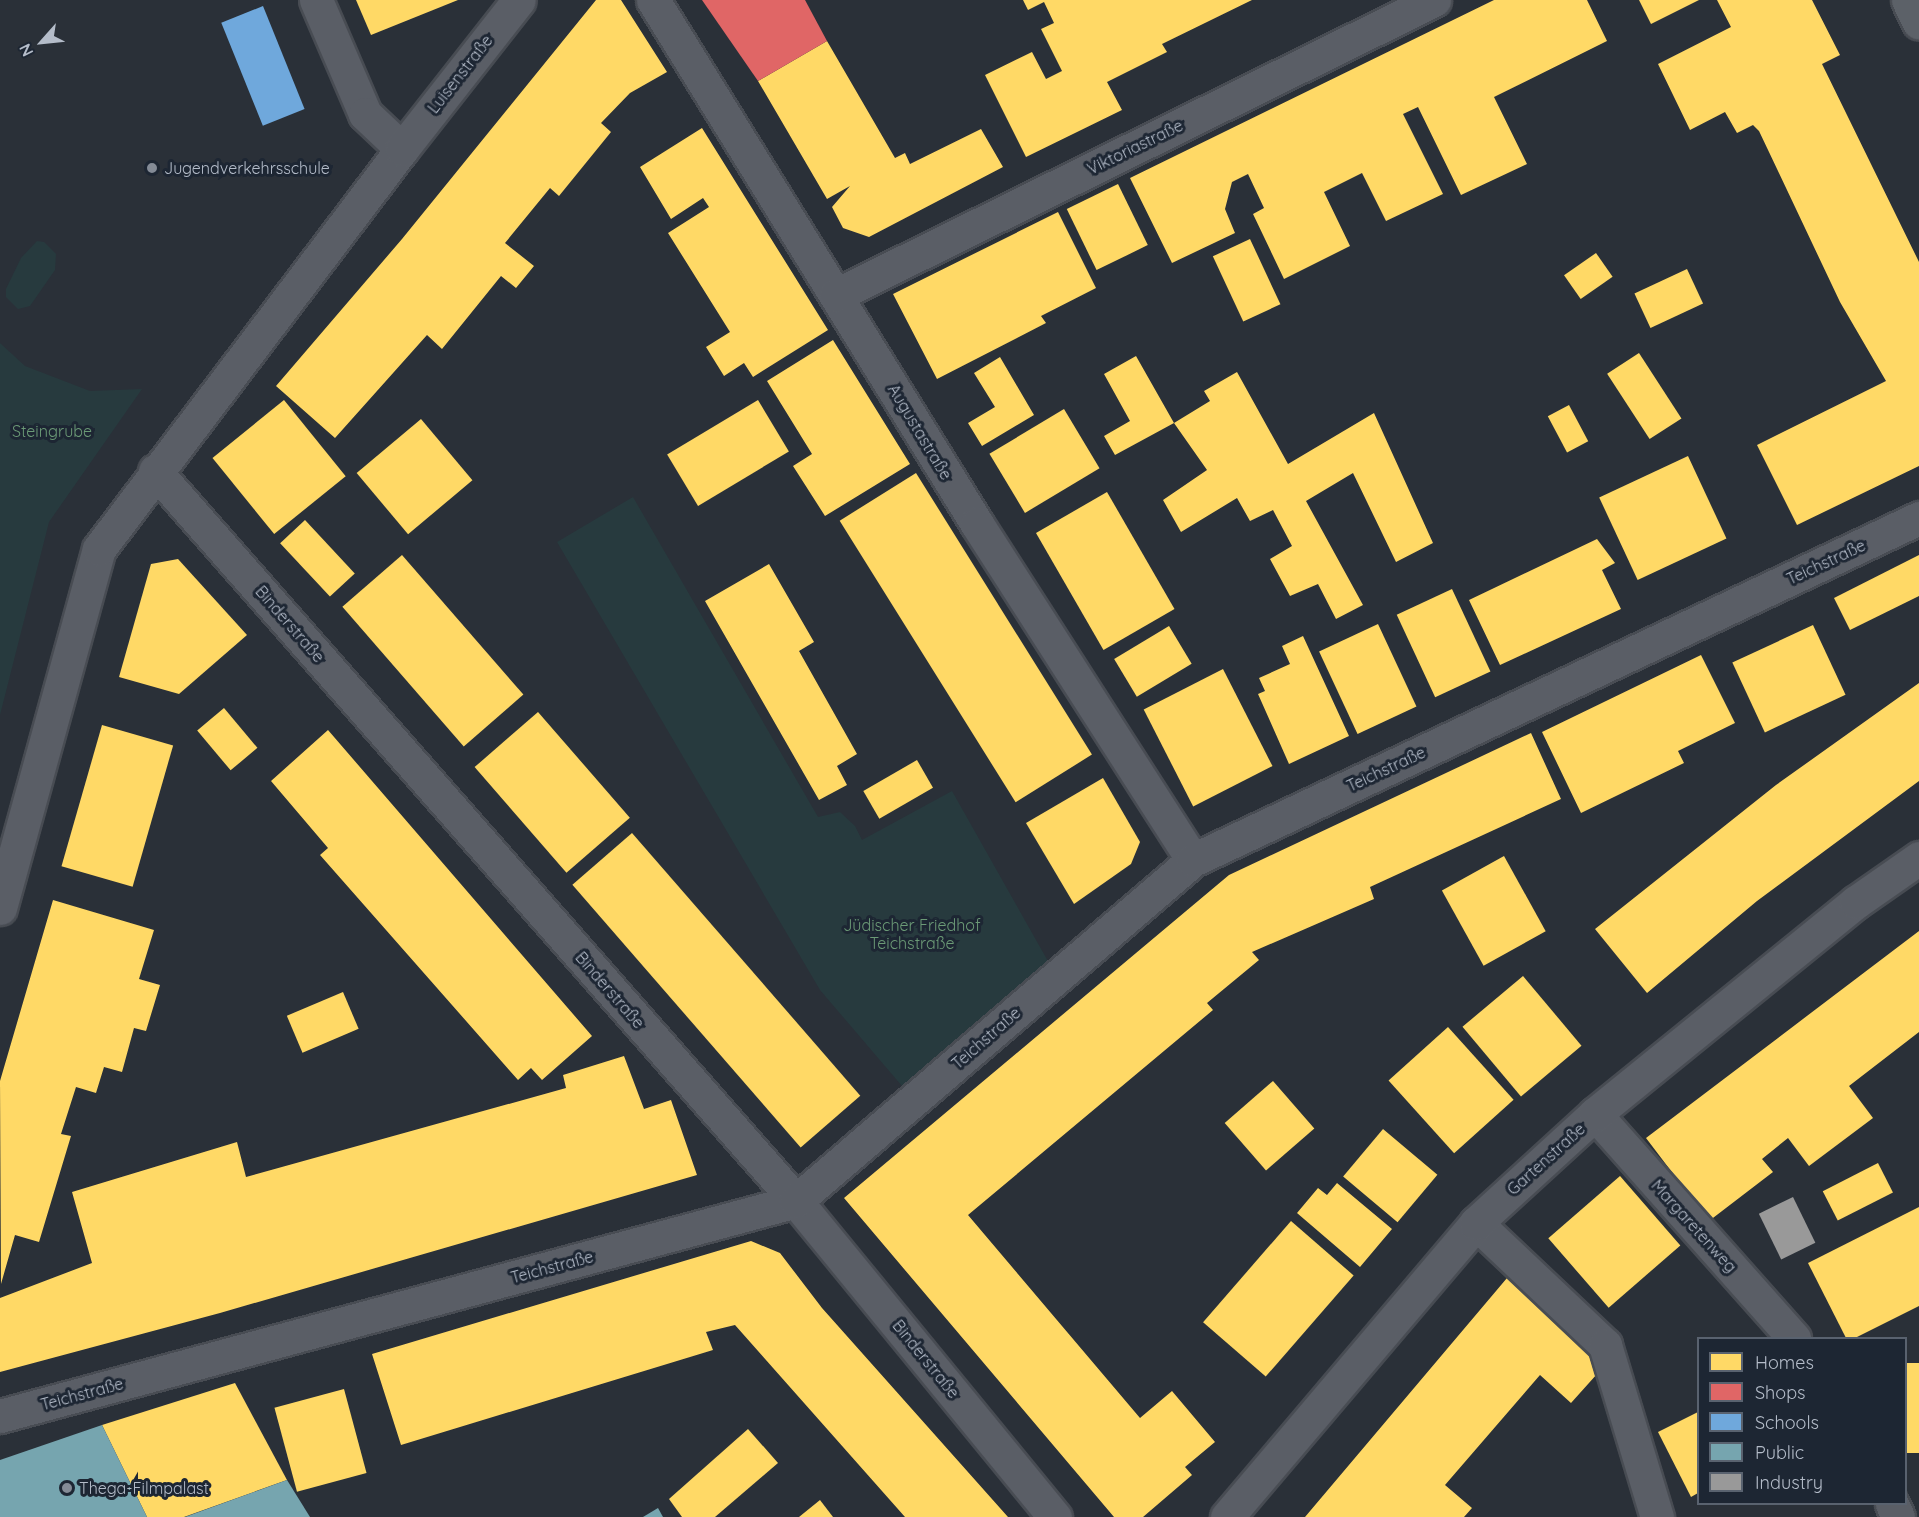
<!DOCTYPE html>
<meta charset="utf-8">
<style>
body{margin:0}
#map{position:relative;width:1919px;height:1517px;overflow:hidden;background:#2a3038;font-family:Quicksand,sans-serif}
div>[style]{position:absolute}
.green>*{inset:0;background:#273a3e}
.homes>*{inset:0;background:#ffd966;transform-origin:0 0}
.shops>*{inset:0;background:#e06666}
.schools>*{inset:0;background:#6fa8dc;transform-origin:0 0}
.public>*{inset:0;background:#76a5af}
.industry>*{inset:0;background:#999;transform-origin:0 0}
.roads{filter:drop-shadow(2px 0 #484c53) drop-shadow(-2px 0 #484c53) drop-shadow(0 2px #484c53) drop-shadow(0 -2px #484c53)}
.minor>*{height:33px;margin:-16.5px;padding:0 16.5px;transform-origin:16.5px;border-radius:16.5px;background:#5a5e66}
.major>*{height:33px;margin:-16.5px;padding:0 16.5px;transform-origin:16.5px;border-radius:16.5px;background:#5c6168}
.dots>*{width:16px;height:16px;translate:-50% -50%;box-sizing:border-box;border:3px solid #1d2633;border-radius:50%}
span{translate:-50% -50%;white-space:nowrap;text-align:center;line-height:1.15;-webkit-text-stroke:6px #1d2633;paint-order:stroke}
.street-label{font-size:16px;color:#b4bcc9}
.poi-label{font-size:16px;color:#b4bcc9}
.left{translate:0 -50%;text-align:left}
.park-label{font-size:16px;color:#6b9a76}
.legend{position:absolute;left:1697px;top:1337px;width:210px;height:168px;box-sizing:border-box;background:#1d2633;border:2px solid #59626f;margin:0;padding:8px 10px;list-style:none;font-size:18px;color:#b4bcc9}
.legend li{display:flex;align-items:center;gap:12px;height:30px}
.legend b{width:30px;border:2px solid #59626f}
.north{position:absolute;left:12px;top:12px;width:60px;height:60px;-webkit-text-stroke:4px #1d2633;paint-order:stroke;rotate:243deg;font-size:16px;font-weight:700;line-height:24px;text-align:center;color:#b4bcc9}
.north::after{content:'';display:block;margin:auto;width:21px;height:27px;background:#b4bcc9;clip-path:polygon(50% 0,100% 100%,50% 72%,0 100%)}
</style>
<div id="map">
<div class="green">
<i style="clip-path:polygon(37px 241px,44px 242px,56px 254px,55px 270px,30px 306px,18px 309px,6px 297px,6px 289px,21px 258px)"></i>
<i style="clip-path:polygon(0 343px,25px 366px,90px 391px,142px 389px,49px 522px,0 715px)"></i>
<i style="clip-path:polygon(633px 497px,818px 817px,840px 812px,855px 826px,862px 840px,952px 791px,1049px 963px,902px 1086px,820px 990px,557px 542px)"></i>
</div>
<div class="homes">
<i style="clip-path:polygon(356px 0,458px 0,371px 35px)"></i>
<i style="clip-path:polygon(596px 0,621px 0,667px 72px,630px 93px,601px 123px,611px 132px,559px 196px,550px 188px,505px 243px,534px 266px,516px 288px,501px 276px,442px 349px,427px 335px,335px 438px,276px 386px,402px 239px)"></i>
<i style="clip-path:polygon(1023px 0,1252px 0,1162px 44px,1167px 52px,1107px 82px,1122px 110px,1026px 157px,985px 75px,1032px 52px,1046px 79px,1062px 71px,1041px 29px,1054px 23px,1044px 2px,1028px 10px)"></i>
<i style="clip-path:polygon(1494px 0,1587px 0,1607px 41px,1494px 97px,1527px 164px,1461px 195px,1418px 107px,1403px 114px,1443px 194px,1386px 221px,1362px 173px,1324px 192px,1350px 246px,1284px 279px,1253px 214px,1264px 208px,1248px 174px,1232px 182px,1225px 209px,1235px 233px,1172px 263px,1130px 178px)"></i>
<i style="clip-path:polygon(1639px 0,1699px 0,1651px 24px)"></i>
<i style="clip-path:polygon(1717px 0,1812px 0,1840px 55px,1822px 64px,1919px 262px,1919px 466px,1797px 525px,1757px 445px,1886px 381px,1840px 302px,1759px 131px,1753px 125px,1737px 133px,1725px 112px,1690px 130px,1658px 64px,1731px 27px)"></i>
<i style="clip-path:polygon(827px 41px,895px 158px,905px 153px,910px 164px,981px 129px,1003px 167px,869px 237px,843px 228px,832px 207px,850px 186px,827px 199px,758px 81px)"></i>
<i style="clip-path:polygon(702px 128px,828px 330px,753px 377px,744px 363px,724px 376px,706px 347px,730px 332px,668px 233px,709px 207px,703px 198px,671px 219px,640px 167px)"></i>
<i style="left:1118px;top:184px;width:68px;height:57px;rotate:64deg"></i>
<i style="clip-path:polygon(1058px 212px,1096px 288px,1041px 316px,1046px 323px,937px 379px,893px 294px)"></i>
<i style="left:1250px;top:239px;width:72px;height:41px;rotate:65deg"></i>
<i style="left:1596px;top:253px;width:29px;height:39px;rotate:55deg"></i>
<i style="left:1687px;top:269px;width:38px;height:58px;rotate:65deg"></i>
<i style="clip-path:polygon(833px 340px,910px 464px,825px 516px,793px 466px,812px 454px,767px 381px)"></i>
<i style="left:1639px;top:353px;width:78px;height:38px;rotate:57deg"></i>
<i style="clip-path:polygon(1136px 356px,1174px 423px,1115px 455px,1104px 436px,1130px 421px,1104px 374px)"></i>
<i style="clip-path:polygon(1000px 357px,1034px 415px,982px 446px,968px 423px,995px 407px,974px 373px)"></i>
<i style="clip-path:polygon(1237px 372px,1288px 464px,1374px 413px,1433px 543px,1396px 562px,1353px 473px,1306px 501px,1363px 605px,1336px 619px,1318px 584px,1290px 596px,1270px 559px,1292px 546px,1273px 510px,1250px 521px,1237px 498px,1181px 532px,1163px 500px,1207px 470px,1174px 423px,1210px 401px,1204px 391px)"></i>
<i style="left:284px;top:400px;width:98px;height:92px;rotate:51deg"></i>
<i style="left:758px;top:400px;width:60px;height:106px;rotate:59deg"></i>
<i style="left:1569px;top:405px;width:41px;height:24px;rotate:62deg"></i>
<i style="left:1064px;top:409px;width:69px;height:87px;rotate:59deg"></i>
<i style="left:421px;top:419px;width:80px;height:84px;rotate:50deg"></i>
<i style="left:1688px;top:456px;width:91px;height:98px;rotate:65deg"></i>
<i style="left:916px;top:473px;width:332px;height:90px;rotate:58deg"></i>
<i style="left:1107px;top:492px;width:135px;height:82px;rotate:60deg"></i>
<i style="left:305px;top:520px;width:73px;height:34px;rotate:47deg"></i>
<i style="clip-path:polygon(1597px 539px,1615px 563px,1602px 570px,1621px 609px,1500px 665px,1469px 600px)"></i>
<i style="left:402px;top:555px;width:185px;height:79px;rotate:49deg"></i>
<i style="clip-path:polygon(1919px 555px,1919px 596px,1850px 630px,1834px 598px)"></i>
<i style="clip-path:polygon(178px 559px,247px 635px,179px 694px,119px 677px,151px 564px)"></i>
<i style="clip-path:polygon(769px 564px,814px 642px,799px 651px,857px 754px,837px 766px,847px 785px,819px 800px,705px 601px)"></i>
<i style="left:1452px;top:589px;width:91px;height:61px;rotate:65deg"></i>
<i style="left:1378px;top:624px;width:91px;height:65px;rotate:65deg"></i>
<i style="left:1813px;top:625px;width:77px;height:89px;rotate:65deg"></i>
<i style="left:1169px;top:626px;width:44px;height:64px;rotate:59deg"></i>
<i style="clip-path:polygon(1303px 636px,1349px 736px,1289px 764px,1258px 694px,1265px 691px,1259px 678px,1290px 664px,1282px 646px)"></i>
<i style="clip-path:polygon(1701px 655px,1735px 723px,1678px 751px,1684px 763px,1581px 813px,1542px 732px)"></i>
<i style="left:1223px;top:669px;width:109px;height:89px;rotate:63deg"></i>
<i style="clip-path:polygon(1919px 683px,1919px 781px,1757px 901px,1647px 993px,1595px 929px,1776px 785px)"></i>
<i style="left:224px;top:708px;width:52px;height:35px;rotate:50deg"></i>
<i style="left:538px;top:712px;width:140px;height:84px;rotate:49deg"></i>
<i style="left:102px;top:725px;width:74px;height:147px;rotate:16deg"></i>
<i style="clip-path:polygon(328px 730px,592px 1036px,542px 1080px,531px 1068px,518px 1080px,320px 855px,328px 848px,271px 781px)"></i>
<i style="clip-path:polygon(1531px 733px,1561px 799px,1370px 887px,1374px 899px,1252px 952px,1259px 960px,1207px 1003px,1213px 1010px,968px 1215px,1140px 1418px,1172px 1391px,1215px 1442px,1185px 1467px,1192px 1475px,1143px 1517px,1114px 1517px,844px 1198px,1229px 875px)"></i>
<i style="left:917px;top:760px;width:32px;height:62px;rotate:60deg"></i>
<i style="clip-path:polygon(1103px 778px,1140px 842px,1131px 864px,1074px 904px,1026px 823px)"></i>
<i style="left:632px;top:833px;width:348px;height:79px;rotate:49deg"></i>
<i style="left:1504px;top:856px;width:86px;height:71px;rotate:61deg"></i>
<i style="clip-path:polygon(53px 900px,154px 930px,139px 979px,160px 985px,146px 1031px,134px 1028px,122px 1072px,104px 1067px,96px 1093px,76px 1087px,61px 1134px,71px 1136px,39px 1242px,15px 1235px,1px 1284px,0 1081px)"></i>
<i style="clip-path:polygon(1919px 931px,1919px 1032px,1849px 1086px,1873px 1118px,1809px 1166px,1788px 1138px,1762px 1159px,1773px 1172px,1709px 1221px,1646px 1138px)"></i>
<i style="left:1523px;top:976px;width:91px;height:79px;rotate:50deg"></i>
<i style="left:343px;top:992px;width:40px;height:61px;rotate:67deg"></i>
<i style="left:1448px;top:1027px;width:98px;height:80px;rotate:48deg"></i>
<i style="clip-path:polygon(624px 1056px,644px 1109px,671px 1100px,697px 1175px,220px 1313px,0 1372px,0 1298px,92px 1263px,72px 1192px,237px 1142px,246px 1177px,566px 1088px,563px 1075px)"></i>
<i style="left:1273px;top:1081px;width:63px;height:64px;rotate:49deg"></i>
<i style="left:1383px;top:1129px;width:71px;height:62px;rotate:40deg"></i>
<i style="left:1878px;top:1163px;width:33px;height:62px;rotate:63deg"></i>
<i style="left:1620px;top:1176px;width:92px;height:95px;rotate:49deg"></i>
<i style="clip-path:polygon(1337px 1183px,1392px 1229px,1360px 1267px,1297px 1213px,1318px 1188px,1327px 1195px)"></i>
<i style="clip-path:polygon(1919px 1207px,1919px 1306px,1855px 1338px,1846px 1338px,1808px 1263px)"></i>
<i style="left:1291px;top:1221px;width:83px;height:134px;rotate:41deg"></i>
<i style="clip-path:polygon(751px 1241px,780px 1253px,822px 1308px,1008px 1517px,905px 1517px,735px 1325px,706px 1332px,713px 1350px,401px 1445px,372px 1354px)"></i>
<i style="clip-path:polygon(1507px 1278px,1606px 1364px,1571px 1403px,1540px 1375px,1445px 1485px,1472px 1508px,1464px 1517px,1305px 1517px)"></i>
<i style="left:1919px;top:1363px;width:90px;height:14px;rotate:90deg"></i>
<i style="clip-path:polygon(235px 1383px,287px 1480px,184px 1517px,147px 1517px,102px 1425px)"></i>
<i style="left:344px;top:1389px;width:87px;height:72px;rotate:75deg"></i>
<i style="clip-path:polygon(1698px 1412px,1698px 1493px,1691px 1497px,1658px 1432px)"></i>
<i style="clip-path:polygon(748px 1429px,778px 1463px,715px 1517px,682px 1517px,669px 1499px)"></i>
<i style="clip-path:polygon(820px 1500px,833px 1517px,799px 1517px)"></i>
</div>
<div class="shops">
<i style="clip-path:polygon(702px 0,805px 0,827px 41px,758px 81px)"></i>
</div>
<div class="schools">
<i style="left:263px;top:6px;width:111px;height:45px;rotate:68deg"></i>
</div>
<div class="public">
<i style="clip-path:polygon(102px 1425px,147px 1517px,0 1517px,0 1460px)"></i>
<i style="clip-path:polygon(287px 1480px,310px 1517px,185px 1517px)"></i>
<i style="clip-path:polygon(658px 1508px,663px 1517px,643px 1517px)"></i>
</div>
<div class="industry">
<i style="left:1793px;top:1197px;width:51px;height:38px;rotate:64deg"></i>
</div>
<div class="roads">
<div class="minor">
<i style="left:316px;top:0;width:124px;rotate:66.7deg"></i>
<i style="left:365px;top:114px;width:51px;rotate:43.4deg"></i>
<i style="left:653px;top:0;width:616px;rotate:58.27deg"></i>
<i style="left:977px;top:524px;width:399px;rotate:57.3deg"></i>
<i style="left:836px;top:295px;width:667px;rotate:-26.26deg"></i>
<i style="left:155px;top:471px;width:971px;rotate:48.71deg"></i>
<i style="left:796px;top:1201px;width:409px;rotate:50.7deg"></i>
<i style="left:0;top:908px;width:372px;rotate:-74.6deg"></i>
<i style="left:99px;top:549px;width:502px;rotate:-52.86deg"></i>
<i style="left:402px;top:149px;width:189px;rotate:-51.9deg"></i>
<i style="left:1595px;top:1114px;width:300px;rotate:48.4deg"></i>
<i style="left:1476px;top:1223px;width:178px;rotate:43.4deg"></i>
<i style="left:1605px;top:1345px;width:180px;rotate:73.2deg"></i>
<i style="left:0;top:1416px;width:825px;rotate:-15.11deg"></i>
<i style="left:796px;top:1201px;width:523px;rotate:-40.66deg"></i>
<i style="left:1193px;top:860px;width:803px;rotate:-25.22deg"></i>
<i style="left:1892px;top:1504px;width:14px;rotate:65deg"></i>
<i style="left:1227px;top:1517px;width:385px;rotate:-49.7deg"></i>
<i style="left:1476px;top:1223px;width:161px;rotate:-42.5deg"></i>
<i style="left:1595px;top:1114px;width:336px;rotate:-39.1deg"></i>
<i style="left:1856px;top:902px;width:77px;rotate:-34.9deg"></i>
</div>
<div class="major">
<i style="left:1908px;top:0;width:25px;rotate:64deg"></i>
</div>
</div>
<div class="dots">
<i style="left:152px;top:168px;background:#848b96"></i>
<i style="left:67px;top:1488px;background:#848b96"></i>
</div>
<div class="street-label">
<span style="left:460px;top:74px;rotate:-52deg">Luisenstraße</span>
<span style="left:1135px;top:147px;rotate:-26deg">Viktoriastraße</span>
<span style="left:920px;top:432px;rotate:59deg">Augustastraße</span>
<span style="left:1826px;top:562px;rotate:-25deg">Teichstraße</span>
<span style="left:290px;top:624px;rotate:49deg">Binderstraße</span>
<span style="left:1386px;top:769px;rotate:-25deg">Teichstraße</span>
<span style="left:610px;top:990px;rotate:49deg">Binderstraße</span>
<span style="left:986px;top:1038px;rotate:-41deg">Teichstraße</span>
<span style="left:1546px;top:1159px;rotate:-42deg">Gartenstraße</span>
<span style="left:1694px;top:1226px;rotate:48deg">Margaretenweg</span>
<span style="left:552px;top:1267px;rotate:-15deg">Teichstraße</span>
<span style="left:926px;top:1359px;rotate:51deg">Binderstraße</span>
<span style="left:82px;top:1394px;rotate:-15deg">Teichstraße</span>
</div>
<div class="poi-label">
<span class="left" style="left:164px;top:168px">Jugendverkehrsschule</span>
<span class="left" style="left:79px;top:1488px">Thega-Filmpalast</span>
</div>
<div class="park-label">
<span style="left:52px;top:431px">Steingrube</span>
<span style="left:912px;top:934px">Jüdischer Friedhof<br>Teichstraße</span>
</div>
<ul class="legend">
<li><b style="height:16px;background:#ffd966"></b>Homes</li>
<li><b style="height:16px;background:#e06666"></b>Shops</li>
<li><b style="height:16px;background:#6fa8dc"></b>Schools</li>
<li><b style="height:16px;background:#76a5af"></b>Public</li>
<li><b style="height:16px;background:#999"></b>Industry</li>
</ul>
<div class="north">N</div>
</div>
